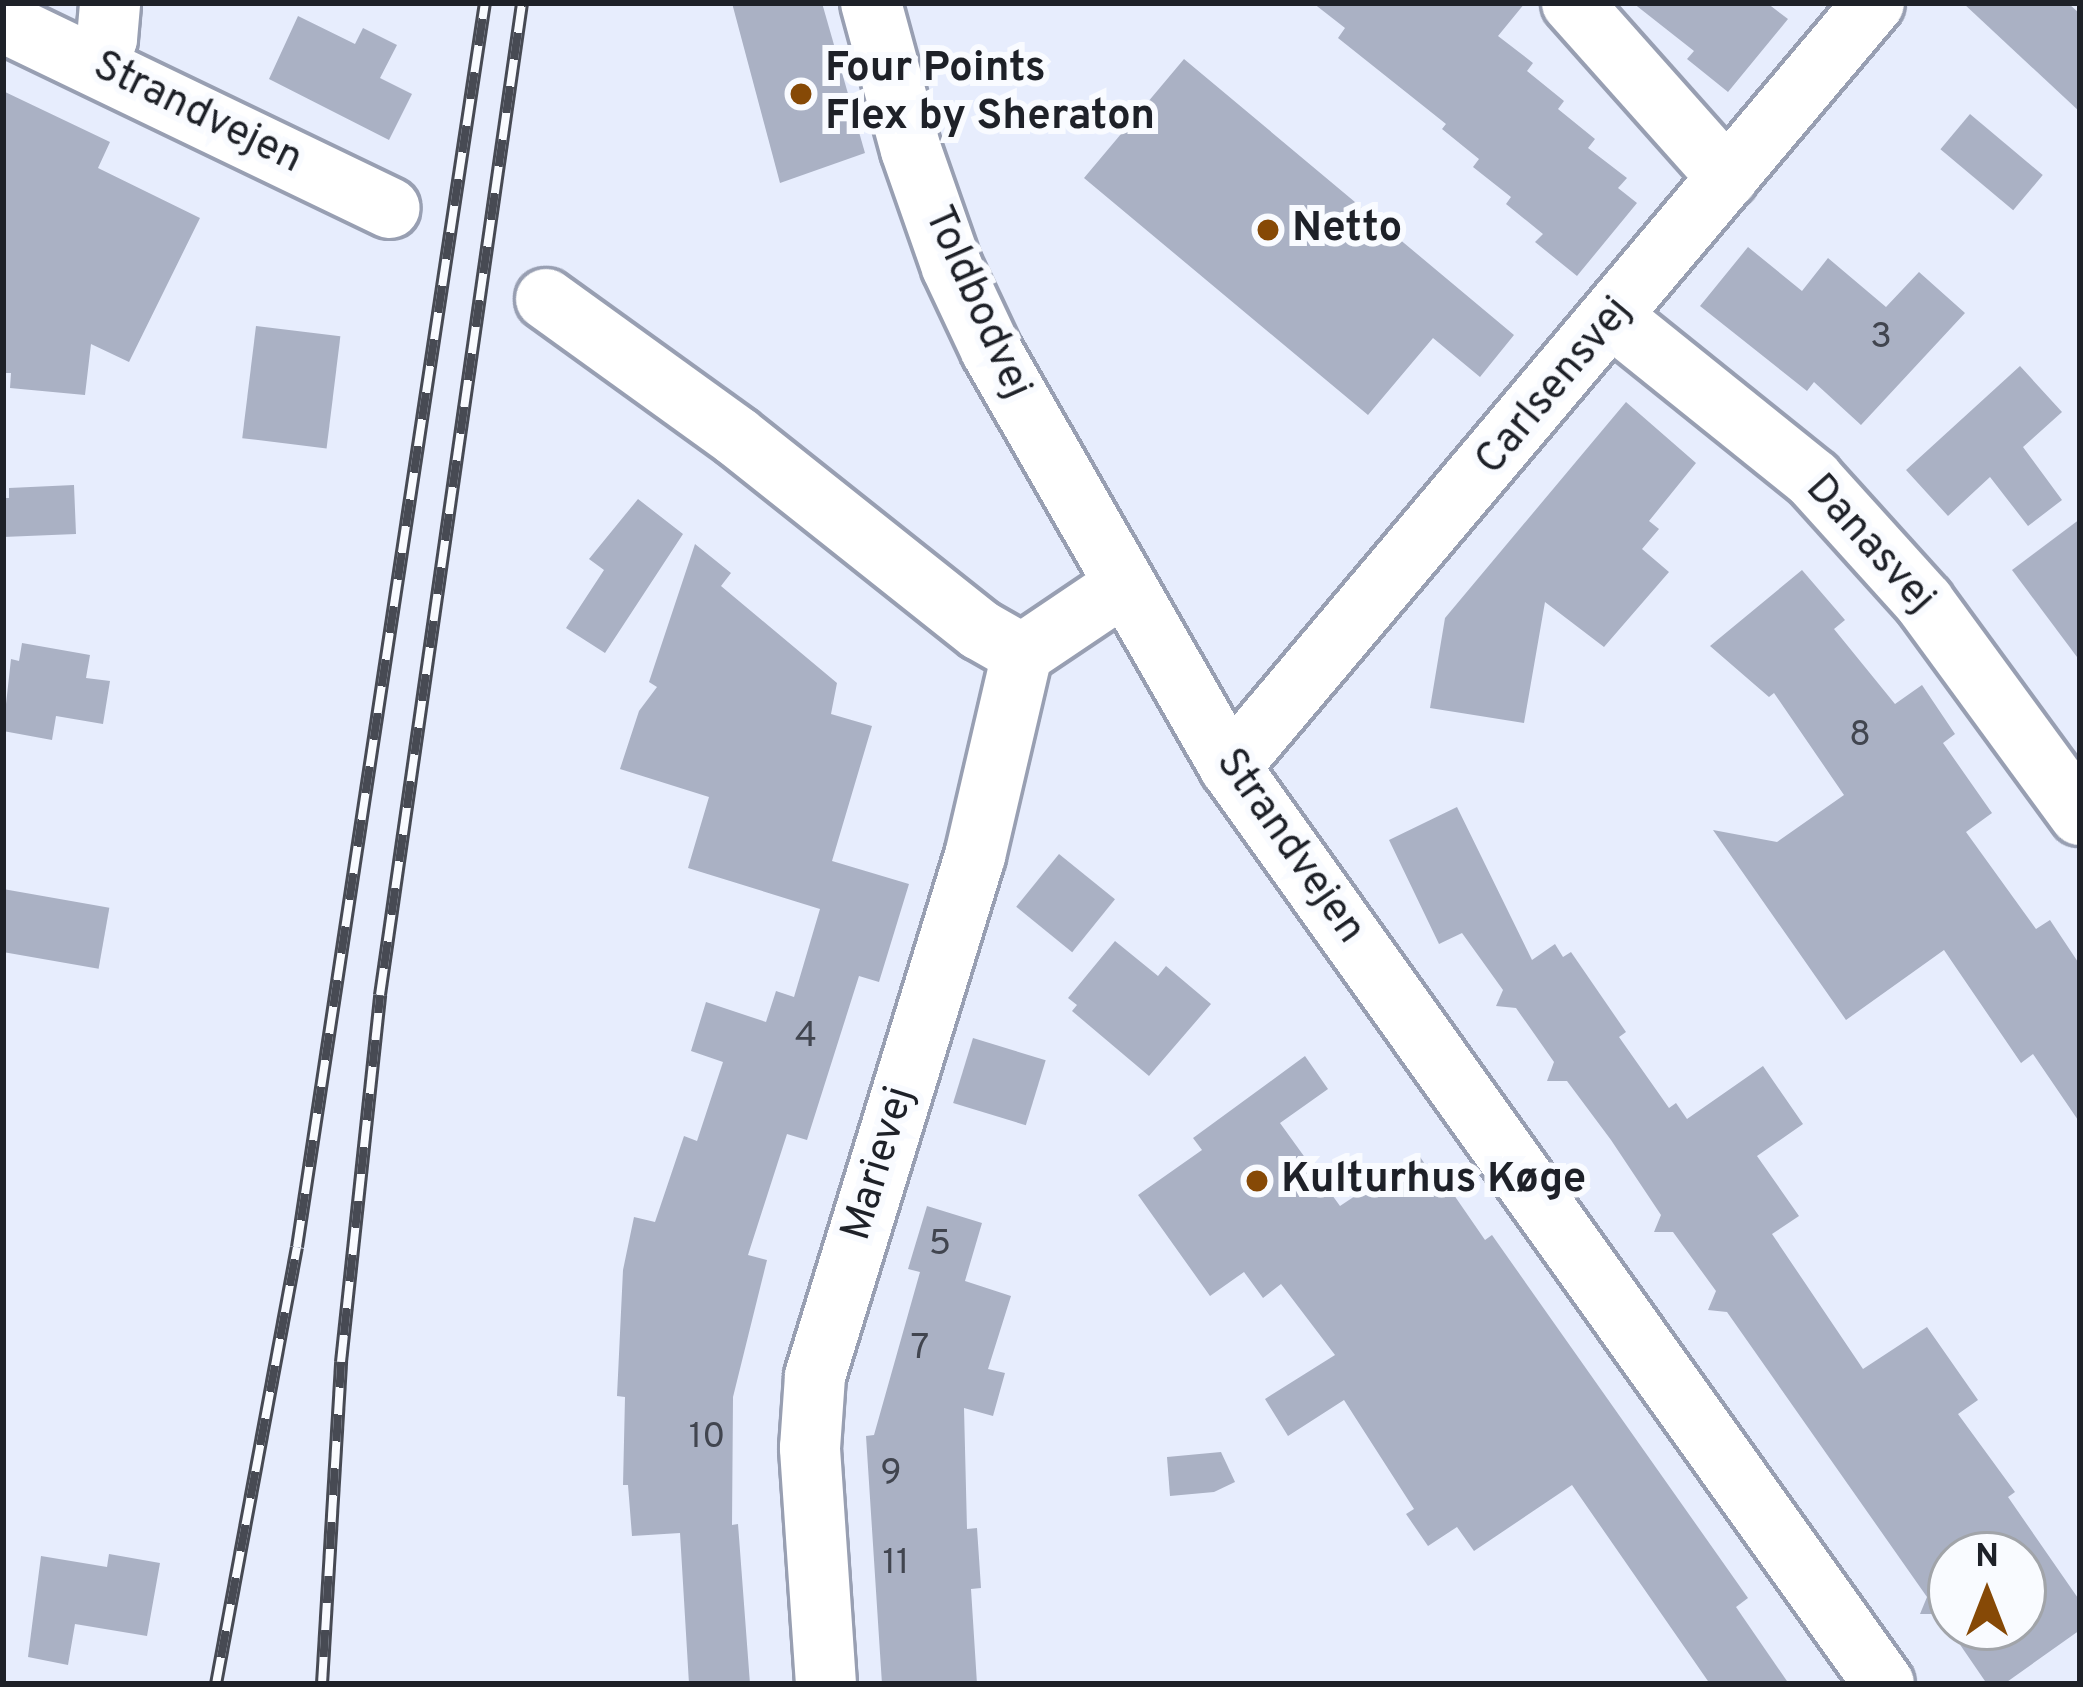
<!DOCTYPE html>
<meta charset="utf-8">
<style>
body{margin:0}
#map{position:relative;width:2083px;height:1687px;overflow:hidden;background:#e7edfd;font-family:Overpass,sans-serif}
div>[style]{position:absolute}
.building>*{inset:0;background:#aab1c4;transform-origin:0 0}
.roads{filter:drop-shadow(3px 0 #989fb2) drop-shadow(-3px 0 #989fb2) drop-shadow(0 3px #989fb2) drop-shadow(0 -3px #989fb2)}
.minor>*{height:60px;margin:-30px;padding:0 30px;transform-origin:30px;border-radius:30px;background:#fff}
.rail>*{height:14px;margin-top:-7px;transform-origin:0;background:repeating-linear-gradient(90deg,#f9fbff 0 27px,#474a53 0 54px);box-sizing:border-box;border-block:3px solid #474a53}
.dots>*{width:33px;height:33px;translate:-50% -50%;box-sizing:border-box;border:6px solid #f9fbff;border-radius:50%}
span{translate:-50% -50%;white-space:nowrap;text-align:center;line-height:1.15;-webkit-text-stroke:12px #f9fbff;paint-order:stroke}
.number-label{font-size:36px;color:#41454f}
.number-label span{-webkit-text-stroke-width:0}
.poi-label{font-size:42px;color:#1e2128;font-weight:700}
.left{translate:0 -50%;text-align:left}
.street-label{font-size:42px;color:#1e2128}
.frame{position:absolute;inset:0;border:6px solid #1e2128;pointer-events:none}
.north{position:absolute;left:1927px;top:1531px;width:120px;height:120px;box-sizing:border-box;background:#f9fbff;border:3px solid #a1a4a9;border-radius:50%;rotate:0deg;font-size:33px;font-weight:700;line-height:48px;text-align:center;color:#1e2128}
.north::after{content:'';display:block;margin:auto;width:42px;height:54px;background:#864906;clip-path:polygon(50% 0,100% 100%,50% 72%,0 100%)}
</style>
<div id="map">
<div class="building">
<i style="clip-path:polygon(732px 3px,822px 3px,865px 153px,780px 183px)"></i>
<i style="clip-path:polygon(1313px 3px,1525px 3px,1498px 36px,1533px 63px,1527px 71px,1564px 101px,1558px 109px,1595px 139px,1588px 148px,1627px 178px,1618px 188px,1637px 203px,1577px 276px,1535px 242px,1543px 234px,1506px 204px,1511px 197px,1473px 167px,1479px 159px,1442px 129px,1446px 124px,1338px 38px,1345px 28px)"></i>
<i style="clip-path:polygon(1633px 3px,1767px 3px,1788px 19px,1728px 92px,1687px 59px,1694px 51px)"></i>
<i style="clip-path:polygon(1963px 3px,2068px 3px,2080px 14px,2080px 112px)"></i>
<i style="clip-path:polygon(298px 16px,355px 44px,363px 28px,397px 45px,380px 78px,412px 94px,389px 140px,269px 79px)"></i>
<i style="clip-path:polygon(1184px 59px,1514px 335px,1480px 377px,1433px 338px,1368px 415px,1084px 178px)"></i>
<i style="clip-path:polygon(3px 91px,110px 142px,98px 168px,200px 218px,129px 362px,91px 344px,85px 395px,10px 388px,11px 373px,3px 373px)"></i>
<i style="left:1970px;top:114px;width:95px;height:46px;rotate:40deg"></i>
<i style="clip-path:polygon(1748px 247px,1802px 291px,1828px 258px,1886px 307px,1919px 272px,1965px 313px,1861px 425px,1814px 382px,1807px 391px,1700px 306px)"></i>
<i style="left:256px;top:326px;width:85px;height:113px;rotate:7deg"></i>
<i style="clip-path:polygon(2020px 366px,2062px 412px,2023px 447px,2062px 500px,2028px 526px,1990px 477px,1948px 516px,1906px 470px)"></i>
<i style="clip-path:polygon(1626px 402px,1696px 463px,1649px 521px,1659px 529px,1642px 549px,1669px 572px,1604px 647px,1545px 602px,1524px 723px,1430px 708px,1445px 618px)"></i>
<i style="clip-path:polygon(74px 485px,76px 534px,3px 537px,3px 498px,9px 498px,9px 488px)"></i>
<i style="clip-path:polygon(638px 499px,683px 534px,605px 653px,566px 628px,604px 570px,589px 559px)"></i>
<i style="clip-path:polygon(2080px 519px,2080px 661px,2012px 570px)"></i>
<i style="clip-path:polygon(695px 544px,731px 573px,721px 586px,837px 683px,831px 714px,872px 726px,832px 861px,909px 884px,879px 982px,859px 976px,807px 1140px,787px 1134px,748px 1255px,767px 1260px,733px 1397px,732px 1525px,738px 1524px,750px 1684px,689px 1684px,680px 1533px,632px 1536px,628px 1485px,623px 1485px,625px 1397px,617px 1396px,623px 1270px,634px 1217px,655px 1222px,684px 1136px,697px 1141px,723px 1062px,691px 1051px,706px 1002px,766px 1022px,776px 991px,794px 997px,820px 909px,688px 868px,709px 797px,620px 769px,639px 711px,657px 687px,649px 682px)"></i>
<i style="clip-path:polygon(1802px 570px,1845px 620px,1834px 629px,1895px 704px,1922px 685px,1955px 734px,1943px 743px,1992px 813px,1966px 832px,2036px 929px,2050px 920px,2080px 965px,2080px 1123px,2033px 1054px,2021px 1063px,1944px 950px,1846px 1020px,1713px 830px,1777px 842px,1844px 795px,1774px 693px,1769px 697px,1710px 646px)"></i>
<i style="clip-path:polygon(22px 643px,90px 655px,86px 678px,110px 681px,103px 724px,56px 716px,52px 740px,3px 731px,11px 659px,19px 661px)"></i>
<i style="clip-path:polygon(evenodd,1457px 807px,1532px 960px,1555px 944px,1563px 957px,1571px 952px,1626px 1032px,1619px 1037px,1669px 1108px,1676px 1103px,1687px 1119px,1763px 1066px,1803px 1124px,1757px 1156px,1799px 1216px,1772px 1234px,1863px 1369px,1927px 1327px,1978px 1400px,1958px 1414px,2015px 1492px,2008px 1497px,2080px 1601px,2080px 1630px,2004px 1684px,1987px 1684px,1939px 1614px,1920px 1614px,1927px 1597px,1727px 1312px,1708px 1310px,1716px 1291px,1673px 1232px,1654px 1232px,1661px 1215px,1611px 1140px,1567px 1081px,1547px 1081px,1554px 1062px,1516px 1008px,1496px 1006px,1503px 990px,1462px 933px,1439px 944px,1389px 840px,1457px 807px,1951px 1555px,2023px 1555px,2023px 1627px,1951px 1627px,1951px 1555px)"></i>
<i style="left:1059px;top:854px;width:72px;height:68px;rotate:39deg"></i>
<i style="left:3px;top:889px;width:108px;height:62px;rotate:10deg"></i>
<i style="clip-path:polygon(1115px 941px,1158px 976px,1166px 966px,1211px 1004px,1149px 1076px,1072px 1011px,1077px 1005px,1068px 998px)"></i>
<i style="left:973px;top:1038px;width:76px;height:68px;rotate:17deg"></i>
<i style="clip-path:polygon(1305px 1056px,1328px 1089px,1280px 1123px,1340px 1206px,1418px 1154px,1440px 1186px,1445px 1182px,1485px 1240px,1492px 1235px,1748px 1598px,1736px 1607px,1789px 1684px,1710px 1684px,1572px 1485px,1474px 1551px,1457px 1527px,1428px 1546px,1406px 1514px,1414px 1509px,1344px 1400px,1288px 1436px,1265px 1399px,1335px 1355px,1281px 1284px,1263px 1298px,1244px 1272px,1210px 1296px,1138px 1195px,1202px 1150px,1193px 1138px)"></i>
<i style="clip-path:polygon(927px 1206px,982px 1223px,965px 1281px,1011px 1296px,988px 1369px,1005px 1373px,993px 1416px,964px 1408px,967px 1529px,977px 1528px,981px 1588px,971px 1589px,977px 1684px,882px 1684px,866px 1436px,874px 1435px,920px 1272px,908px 1269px)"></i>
<i style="clip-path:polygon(1221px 1452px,1235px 1482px,1214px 1492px,1170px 1496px,1167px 1457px)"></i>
<i style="clip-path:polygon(109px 1554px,160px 1563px,147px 1636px,75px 1624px,68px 1665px,28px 1657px,41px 1556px,107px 1567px)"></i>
</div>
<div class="roads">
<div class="minor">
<i style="left:871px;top:3px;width:152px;rotate:74.8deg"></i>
<i style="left:911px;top:150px;width:124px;rotate:70.7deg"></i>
<i style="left:952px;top:267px;width:92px;rotate:64.8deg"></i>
<i style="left:991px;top:350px;width:481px;rotate:60.2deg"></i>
<i style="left:1230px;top:767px;width:1126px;rotate:54.5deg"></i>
<i style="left:1572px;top:3px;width:234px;rotate:48.3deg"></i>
<i style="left:3px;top:22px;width:429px;rotate:25.7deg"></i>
<i style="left:96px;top:65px;width:28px;rotate:-67deg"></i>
<i style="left:107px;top:39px;width:36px;rotate:-85deg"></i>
<i style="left:546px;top:299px;width:234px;rotate:35.8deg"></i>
<i style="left:736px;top:436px;width:312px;rotate:38.5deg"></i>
<i style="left:980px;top:630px;width:48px;rotate:29.7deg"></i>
<i style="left:1022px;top:654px;width:122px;rotate:-34deg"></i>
<i style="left:1613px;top:318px;width:257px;rotate:38.8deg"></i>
<i style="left:1813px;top:479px;width:166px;rotate:47.9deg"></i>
<i style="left:1924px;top:602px;width:264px;rotate:53.8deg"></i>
<i style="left:1230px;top:767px;width:999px;rotate:-49.87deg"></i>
<i style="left:826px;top:1684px;width:237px;rotate:-93.9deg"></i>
<i style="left:810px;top:1448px;width:72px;rotate:-86deg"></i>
<i style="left:815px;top:1376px;width:544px;rotate:-72.9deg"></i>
<i style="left:975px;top:856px;width:207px;rotate:-76.9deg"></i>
</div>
</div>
<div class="rail">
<i style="left:216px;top:1684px;width:444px;rotate:-79.5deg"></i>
<i style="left:297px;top:1247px;width:1258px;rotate:-81.41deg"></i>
<i style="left:322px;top:1684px;width:323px;rotate:-86.6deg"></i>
<i style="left:341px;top:1362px;width:369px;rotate:-83.9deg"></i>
<i style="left:380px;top:995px;width:1002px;rotate:-81.85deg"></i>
</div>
<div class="dots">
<i style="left:801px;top:94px;background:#864906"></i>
<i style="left:1268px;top:230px;background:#864906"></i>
<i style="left:1257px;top:1181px;background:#864906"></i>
</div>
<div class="number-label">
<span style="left:1881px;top:339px">3</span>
<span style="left:1860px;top:737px">8</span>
<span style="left:806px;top:1038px">4</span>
<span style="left:940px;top:1246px">5</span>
<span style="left:920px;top:1350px">7</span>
<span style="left:707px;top:1439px">10</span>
<span style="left:891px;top:1475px">9</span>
<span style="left:896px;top:1565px">11</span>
</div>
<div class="poi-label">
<span class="left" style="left:825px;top:94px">Four Points<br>Flex by Sheraton</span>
<span class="left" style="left:1292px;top:230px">Netto</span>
<span class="left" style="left:1281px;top:1181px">Kulturhus Køge</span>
</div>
<div class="street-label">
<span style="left:197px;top:114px;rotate:26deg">Strandvejen</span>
<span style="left:976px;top:303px;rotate:66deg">Toldbodvej</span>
<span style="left:1555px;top:387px;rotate:-50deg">Carlsensvej</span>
<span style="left:1869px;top:545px;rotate:48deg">Danasvej</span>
<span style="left:1289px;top:847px;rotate:55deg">Strandvejen</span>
<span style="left:880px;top:1164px;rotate:-73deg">Marievej</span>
</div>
<div class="frame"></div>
<div class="north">N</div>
</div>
